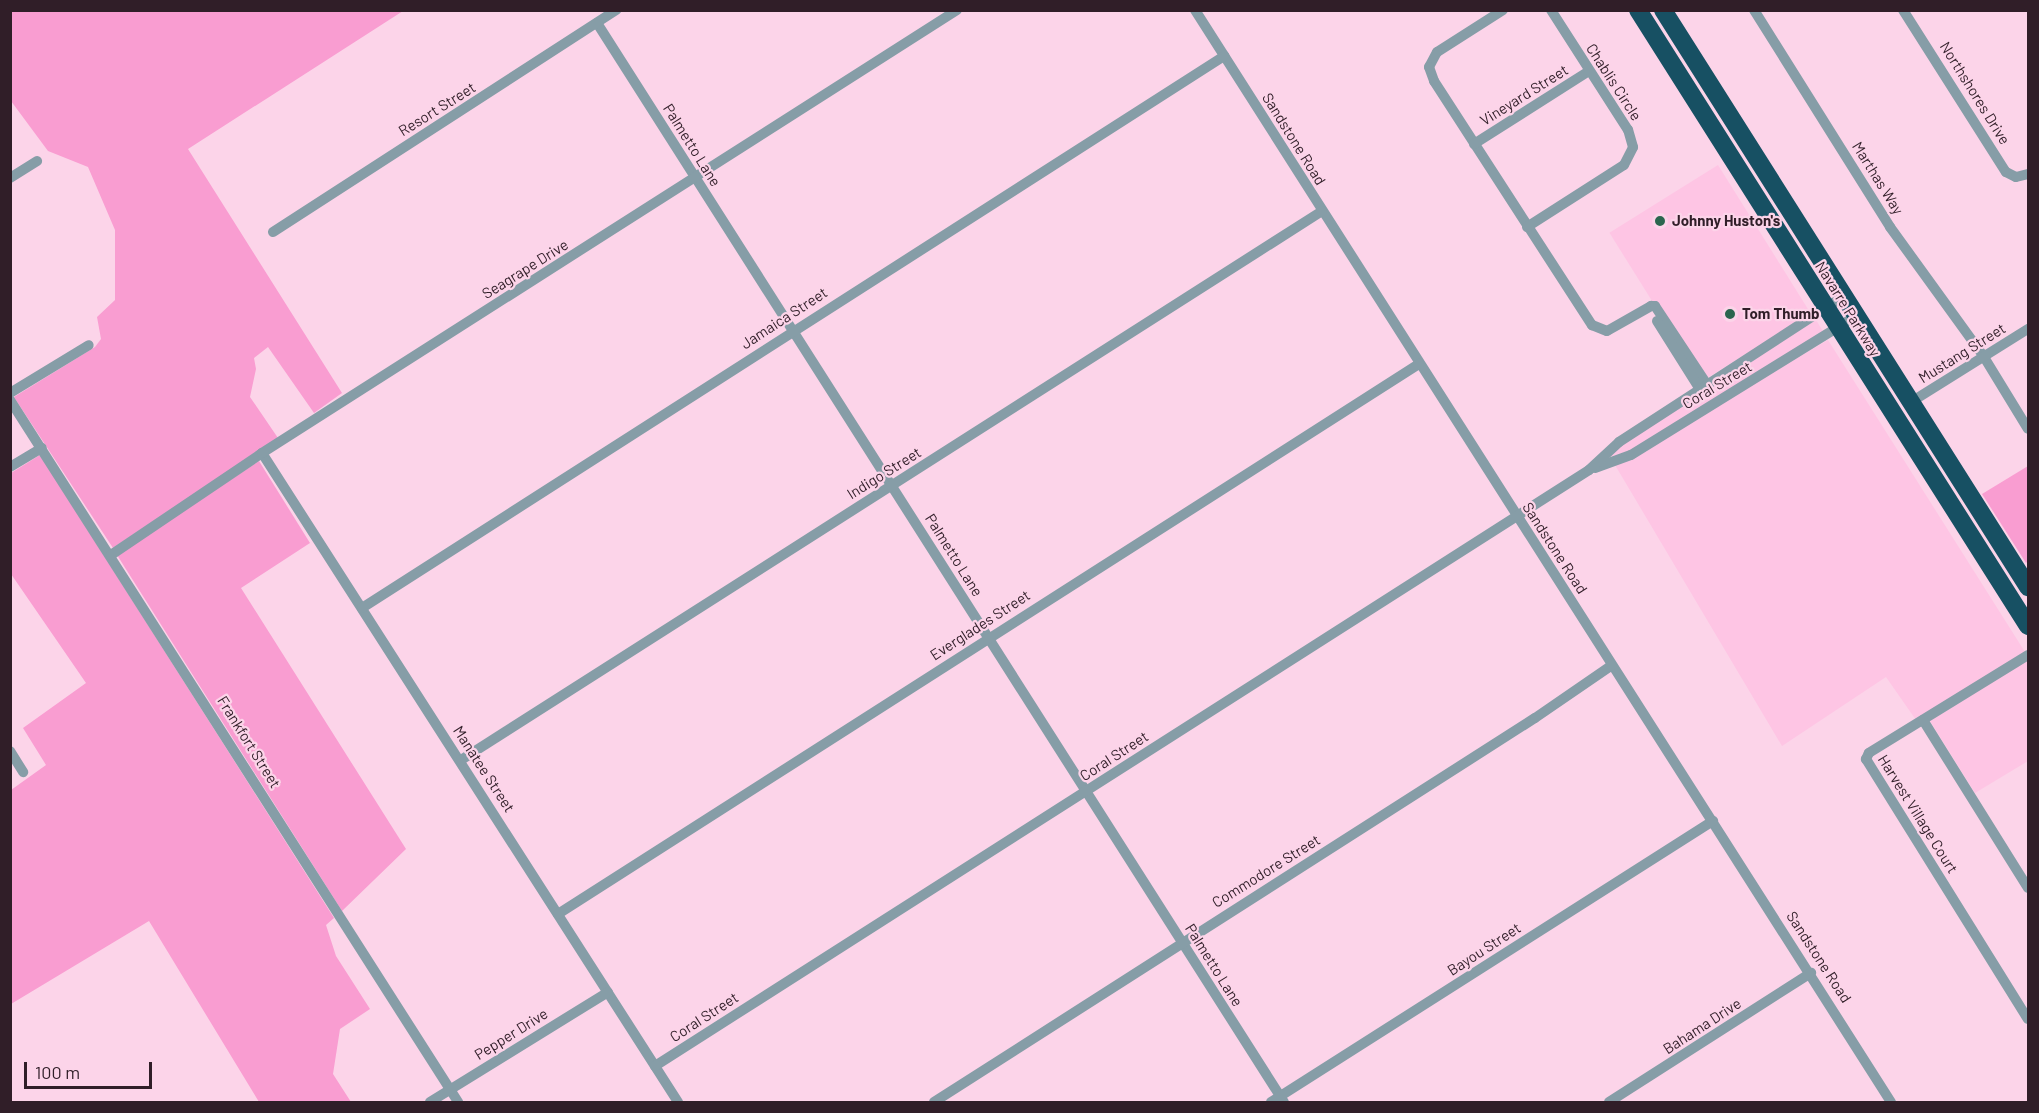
<!DOCTYPE html>
<style>
body{margin:0}
#map{position:relative;width:2039px;height:1113px;overflow:hidden;background:#fcd4e9;font-family:Barlow,sans-serif}
div>[style]{position:absolute}
.built>*{inset:0;background:#fec5e4;transform-origin:0 0}
.green>*{inset:0;background:#f99dd1}
.street>*{height:10px;margin:-5px;padding:0 5px;transform-origin:5px;border-radius:5px;background:#869da7}
.highway>*{height:18px;margin:-9px;padding:0 9px;transform-origin:9px;border-radius:9px;background:#175063}
.dots>*{width:16px;height:16px;translate:-50% -50%;box-sizing:border-box;border:3px solid #fcd4e9;border-radius:50%}
span{translate:-50% -50%;white-space:nowrap;text-align:center;line-height:1.15;-webkit-text-stroke:4.5px #fcd4e9;paint-order:stroke}
.street-label{font-size:15px;color:#301e28}
.poi-label{font-size:15px;color:#301e28;font-weight:700}
.left{translate:0 -50%;text-align:left}
.frame{position:absolute;inset:0;border:12px solid #301e28;pointer-events:none}
.scale{position:absolute;left:24px;top:1062px;width:128px;height:27px;box-sizing:border-box;border:3px solid #301e28;border-top:0;padding-left:8px;font-size:18px;line-height:21px;white-space:nowrap;color:#301e28;-webkit-text-stroke:4px #fcd4e9;paint-order:stroke}
</style>
<div id="map">
<div class="built">
<i style="left:1718px;top:165px;width:175px;height:128px;rotate:58deg"></i>
<i style="clip-path:polygon(1816px 320px,1824px 333px,1629px 451px,1610px 457px,1621px 445px)"></i>
<i style="clip-path:polygon(1828px 340px,2025px 652px,1916px 720px,1886px 677px,1782px 746px,1615px 465px)"></i>
<i style="clip-path:polygon(2028px 660px,2028px 761px,1975px 793px,1930px 721px)"></i>
</div>
<div class="green">
<i style="clip-path:polygon(11px 11px,403px 11px,188px 149px,342px 393px,314px 413px,268px 347px,254px 358px,256px 369px,250px 397px,278px 438px,113px 548px,14px 397px,95px 347px,101px 339px,97px 317px,115px 300px,115px 230px,88px 167px,48px 151px,11px 101px)"></i>
<i style="clip-path:polygon(40px 455px,334px 918px,326px 925px,336px 956px,370px 1009px,340px 1029px,333px 1074px,351px 1102px,259px 1102px,149px 921px,11px 1004px,11px 790px,46px 765px,23px 728px,86px 683px,11px 574px,11px 473px)"></i>
<i style="clip-path:polygon(259px 461px,310px 543px,241px 588px,406px 849px,342px 911px,117px 555px)"></i>
<i style="clip-path:polygon(2028px 466px,2028px 561px,2026px 563px,1982px 494px)"></i>
</div>
<div class="street">
<i style="left:1195px;top:10px;width:1295px;rotate:57.49deg"></i>
<i style="left:1503px;top:10px;width:78px;rotate:147.5deg"></i>
<i style="left:1437px;top:52px;width:17px;rotate:118deg"></i>
<i style="left:1429px;top:67px;width:15px;rotate:70deg"></i>
<i style="left:1434px;top:81px;width:291px;rotate:57.1deg"></i>
<i style="left:1592px;top:325px;width:16px;rotate:22deg"></i>
<i style="left:1607px;top:331px;width:51px;rotate:-29.6deg"></i>
<i style="left:1754px;top:10px;width:256px;rotate:57.9deg"></i>
<i style="left:1890px;top:227px;width:160px;rotate:54.1deg"></i>
<i style="left:1984px;top:357px;width:84px;rotate:58.6deg"></i>
<i style="left:1903px;top:10px;width:192px;rotate:57.6deg"></i>
<i style="left:2006px;top:172px;width:11px;rotate:27deg"></i>
<i style="left:2016px;top:177px;width:12px;rotate:-14deg"></i>
<i style="left:597px;top:23px;width:1279px;rotate:57.52deg"></i>
<i style="left:1474px;top:144px;width:136px;rotate:-32.4deg"></i>
<i style="left:10px;top:178px;width:32px;rotate:-32deg"></i>
<i style="left:1527px;top:227px;width:115px;rotate:-32.6deg"></i>
<i style="left:1624px;top:165px;width:20px;rotate:-63deg"></i>
<i style="left:1633px;top:147px;width:18px;rotate:-106deg"></i>
<i style="left:1628px;top:130px;width:143px;rotate:-122.7deg"></i>
<i style="left:273px;top:232px;width:409px;rotate:-32.9deg"></i>
<i style="left:1651px;top:306px;width:4px"></i>
<i style="left:1655px;top:306px;width:96px;rotate:56.5deg"></i>
<i style="left:1657px;top:321px;width:83px;rotate:57.8deg"></i>
<i style="left:10px;top:393px;width:92px;rotate:-31.3deg"></i>
<i style="left:10px;top:400px;width:833px;rotate:57.45deg"></i>
<i style="left:1911px;top:402px;width:138px;rotate:-32deg"></i>
<i style="left:262px;top:453px;width:771px;rotate:57.34deg"></i>
<i style="left:10px;top:467px;width:37px;rotate:-31deg"></i>
<i style="left:1595px;top:468px;width:38px;rotate:-20deg"></i>
<i style="left:1631px;top:455px;width:264px;rotate:-31.7deg"></i>
<i style="left:111px;top:555px;width:182px;rotate:-34deg"></i>
<i style="left:262px;top:453px;width:824px;rotate:-32.51deg"></i>
<i style="left:362px;top:608px;width:1024px;rotate:-32.63deg"></i>
<i style="left:2028px;top:655px;width:187px;rotate:148.4deg"></i>
<i style="left:1869px;top:753px;width:7px;rotate:117deg"></i>
<i style="left:1866px;top:759px;width:306px;rotate:58.1deg"></i>
<i style="left:1923px;top:720px;width:198px;rotate:58deg"></i>
<i style="left:10px;top:751px;width:25px;rotate:58deg"></i>
<i style="left:461px;top:760px;width:1021px;rotate:-32.52deg"></i>
<i style="left:558px;top:914px;width:1022px;rotate:-32.57deg"></i>
<i style="left:655px;top:1066px;width:1108px;rotate:-32.54deg"></i>
<i style="left:1589px;top:470px;width:41px;rotate:-43deg"></i>
<i style="left:1619px;top:442px;width:268px;rotate:-33deg"></i>
<i style="left:430px;top:1102px;width:209px;rotate:-31.7deg"></i>
<i style="left:934px;top:1102px;width:713px;rotate:-32.58deg"></i>
<i style="left:1535px;top:718px;width:93px;rotate:-34.5deg"></i>
<i style="left:1271px;top:1102px;width:524px;rotate:-32.45deg"></i>
<i style="left:1609px;top:1102px;width:240px;rotate:-32.6deg"></i>
</div>
<div class="highway">
<i style="left:1638px;top:10px;width:729px;rotate:57.66deg"></i>
<i style="left:1663px;top:10px;width:683px;rotate:57.68deg"></i>
</div>
<div class="dots">
<i style="left:1660px;top:221px;background:#2b654e"></i>
<i style="left:1730px;top:314px;background:#2b654e"></i>
</div>
<div class="street-label">
<span style="left:1614px;top:82px;rotate:57deg">Chablis Circle</span>
<span style="left:1975px;top:93px;rotate:58deg">Northshores Drive</span>
<span style="left:1524px;top:95px;rotate:-32deg">Vineyard Street</span>
<span style="left:437px;top:109px;rotate:-32deg">Resort Street</span>
<span style="left:1294px;top:139px;rotate:58deg">Sandstone Road</span>
<span style="left:692px;top:145px;rotate:58deg">Palmetto Lane</span>
<span style="left:1878px;top:178px;rotate:58deg">Marthas Way</span>
<span style="left:525px;top:269px;rotate:-32deg">Seagrape Drive</span>
<span style="left:1848px;top:309px;rotate:58deg">Navarre Parkway</span>
<span style="left:784px;top:318px;rotate:-33deg">Jamaica Street</span>
<span style="left:1962px;top:353px;rotate:-32deg">Mustang Street</span>
<span style="left:1717px;top:385px;rotate:-31deg">Coral Street</span>
<span style="left:884px;top:473px;rotate:-32deg">Indigo Street</span>
<span style="left:1555px;top:548px;rotate:57deg">Sandstone Road</span>
<span style="left:954px;top:555px;rotate:58deg">Palmetto Lane</span>
<span style="left:980px;top:625px;rotate:-33deg">Everglades Street</span>
<span style="left:249px;top:742px;rotate:58deg">Frankfort Street</span>
<span style="left:1114px;top:756px;rotate:-33deg">Coral Street</span>
<span style="left:484px;top:769px;rotate:57deg">Manatee Street</span>
<span style="left:1918px;top:814px;rotate:58deg">Harvest Village Court</span>
<span style="left:1266px;top:871px;rotate:-32deg">Commodore Street</span>
<span style="left:1484px;top:949px;rotate:-33deg">Bayou Street</span>
<span style="left:1819px;top:957px;rotate:57deg">Sandstone Road</span>
<span style="left:1214px;top:965px;rotate:58deg">Palmetto Lane</span>
<span style="left:704px;top:1017px;rotate:-33deg">Coral Street</span>
<span style="left:1702px;top:1026px;rotate:-33deg">Bahama Drive</span>
<span style="left:511px;top:1034px;rotate:-32deg">Pepper Drive</span>
</div>
<div class="poi-label">
<span class="left" style="left:1672px;top:221px">Johnny Huston's</span>
<span class="left" style="left:1742px;top:314px">Tom Thumb</span>
</div>
<div class="frame"></div>
<div class="scale">100 m</div>
</div>
